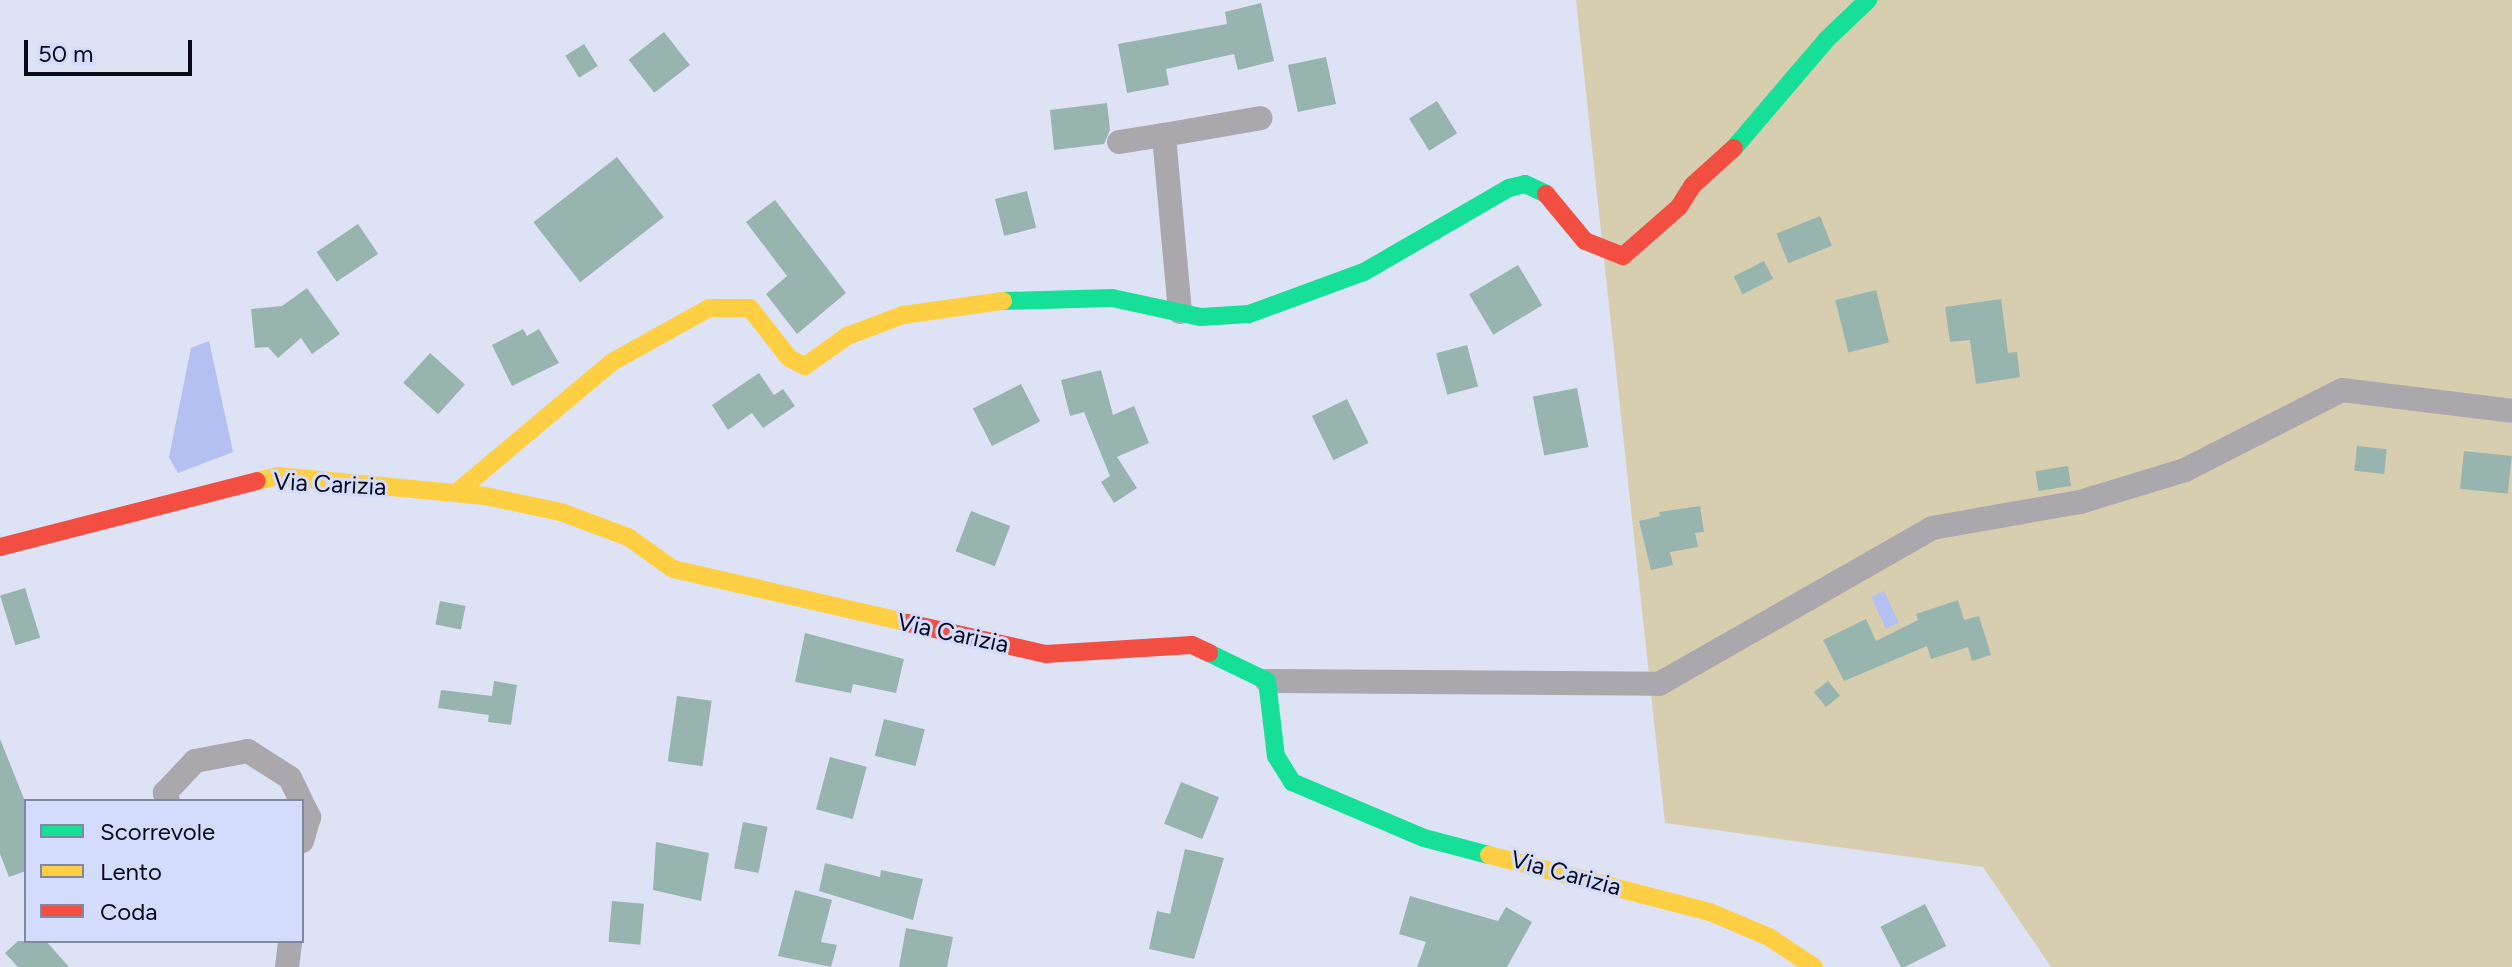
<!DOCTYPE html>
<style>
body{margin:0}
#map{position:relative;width:2512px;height:967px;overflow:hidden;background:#dde2f4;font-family:Figtree,sans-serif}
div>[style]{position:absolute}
.green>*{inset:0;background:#d7ceaf}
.water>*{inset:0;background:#b4bff2;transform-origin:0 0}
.building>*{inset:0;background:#98b4ae;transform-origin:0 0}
.street>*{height:24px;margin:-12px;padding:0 12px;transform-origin:12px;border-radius:12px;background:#aaa7ad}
.fast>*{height:18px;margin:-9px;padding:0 9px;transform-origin:9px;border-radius:9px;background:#16e098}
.slow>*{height:18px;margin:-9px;padding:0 9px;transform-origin:9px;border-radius:9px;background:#ffcf43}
.jam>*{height:18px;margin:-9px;padding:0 9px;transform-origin:9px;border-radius:9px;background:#f24e42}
span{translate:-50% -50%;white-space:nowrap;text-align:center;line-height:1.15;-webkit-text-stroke:6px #d4dcfd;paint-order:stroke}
.street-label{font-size:24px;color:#090b19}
.legend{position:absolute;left:24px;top:799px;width:280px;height:144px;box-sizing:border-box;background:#d4dcfd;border:2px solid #8388a2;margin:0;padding:10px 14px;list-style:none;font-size:24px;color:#090b19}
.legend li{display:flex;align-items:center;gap:16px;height:40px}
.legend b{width:40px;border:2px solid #8388a2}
.scale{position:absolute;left:24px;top:40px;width:168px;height:36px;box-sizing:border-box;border:4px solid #090b19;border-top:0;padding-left:10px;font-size:24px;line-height:28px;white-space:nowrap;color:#090b19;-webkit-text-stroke:6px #d4dcfd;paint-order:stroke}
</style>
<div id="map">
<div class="green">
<i style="clip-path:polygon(1576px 0,2512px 0,2512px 967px,2051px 967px,1983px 867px,1665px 823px)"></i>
</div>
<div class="water">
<i style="clip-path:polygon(209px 341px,233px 452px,178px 473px,169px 457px,191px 348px)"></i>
<i style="left:1884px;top:591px;width:35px;height:14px;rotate:65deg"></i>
</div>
<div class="building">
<i style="clip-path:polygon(1261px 3px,1274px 61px,1238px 70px,1234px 54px,1166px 69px,1169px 85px,1127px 93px,1118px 44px,1227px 24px,1225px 12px)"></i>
<i style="left:664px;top:32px;width:42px;height:45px;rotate:52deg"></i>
<i style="left:584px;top:44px;width:26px;height:22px;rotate:58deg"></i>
<i style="left:1326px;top:57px;width:48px;height:39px;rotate:78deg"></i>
<i style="left:1437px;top:101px;width:38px;height:33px;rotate:58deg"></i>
<i style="clip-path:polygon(1107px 103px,1110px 130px,1104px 144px,1054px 150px,1050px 110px)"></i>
<i style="left:617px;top:157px;width:76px;height:106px;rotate:52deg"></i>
<i style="left:1027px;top:191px;width:38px;height:33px;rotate:76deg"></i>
<i style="clip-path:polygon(775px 200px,846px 293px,797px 334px,766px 294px,787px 276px,746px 222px)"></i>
<i style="left:1820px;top:216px;width:32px;height:47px;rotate:68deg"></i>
<i style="left:358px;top:224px;width:36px;height:50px;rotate:56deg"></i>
<i style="left:1764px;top:261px;width:20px;height:34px;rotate:63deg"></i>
<i style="left:1518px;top:265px;width:47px;height:57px;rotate:59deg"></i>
<i style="clip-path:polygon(307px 288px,340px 334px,312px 354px,301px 338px,278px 358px,268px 347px,255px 348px,251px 309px,282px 306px)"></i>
<i style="left:1876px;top:290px;width:54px;height:42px;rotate:76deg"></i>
<i style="clip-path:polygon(2001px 299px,2008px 353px,2017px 352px,2020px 377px,1976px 384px,1970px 340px,1950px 342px,1945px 307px)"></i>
<i style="clip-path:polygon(523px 329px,527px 336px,539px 329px,559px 363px,512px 386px,492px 345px)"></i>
<i style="left:1467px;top:345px;width:43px;height:32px;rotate:75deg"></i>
<i style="left:430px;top:353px;width:47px;height:40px;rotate:42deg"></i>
<i style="clip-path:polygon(1101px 370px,1113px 415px,1134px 406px,1149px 443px,1117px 457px,1137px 488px,1114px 503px,1101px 482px,1110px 476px,1084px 412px,1070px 416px,1061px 380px)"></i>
<i style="clip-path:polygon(759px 373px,774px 395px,783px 389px,795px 406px,763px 428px,752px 413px,728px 430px,712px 405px)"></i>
<i style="left:1021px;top:384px;width:42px;height:54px;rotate:63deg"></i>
<i style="left:1577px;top:388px;width:60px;height:45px;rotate:79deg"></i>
<i style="left:1347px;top:399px;width:49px;height:39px;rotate:64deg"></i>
<i style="left:2357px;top:446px;width:30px;height:25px;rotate:6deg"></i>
<i style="left:2464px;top:451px;width:48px;height:38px;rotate:6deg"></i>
<i style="left:2068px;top:466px;width:20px;height:33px;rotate:81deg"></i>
<i style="clip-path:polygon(1700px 506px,1704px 532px,1695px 533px,1698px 547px,1670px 552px,1673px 565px,1651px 570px,1639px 521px,1660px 516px,1659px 512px)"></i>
<i style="left:971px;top:511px;width:42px;height:43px;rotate:21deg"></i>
<i style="left:25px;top:588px;width:52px;height:26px;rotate:73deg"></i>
<i style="clip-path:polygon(1958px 600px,1964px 620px,1979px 616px,1991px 655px,1972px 661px,1968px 647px,1931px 659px,1927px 646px,1844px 681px,1823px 640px,1866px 619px,1876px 641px,1918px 620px,1916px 614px)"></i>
<i style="left:440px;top:601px;width:26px;height:24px;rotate:11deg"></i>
<i style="clip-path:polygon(805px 633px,904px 659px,896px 693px,853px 684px,851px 693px,795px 682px)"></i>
<i style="clip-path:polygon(494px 681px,517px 685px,511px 725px,488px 722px,489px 715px,438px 708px,441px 690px,492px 696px)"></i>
<i style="left:1828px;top:681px;width:19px;height:18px;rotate:51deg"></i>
<i style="left:677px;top:696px;width:35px;height:66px;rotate:8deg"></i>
<i style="left:884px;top:719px;width:42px;height:38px;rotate:14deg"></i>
<i style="clip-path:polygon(0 739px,26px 804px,26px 871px,9px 877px,0 854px)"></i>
<i style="left:830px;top:757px;width:38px;height:54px;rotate:15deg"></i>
<i style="left:1181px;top:782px;width:41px;height:45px;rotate:22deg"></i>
<i style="left:743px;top:822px;width:25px;height:47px;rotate:11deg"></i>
<i style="clip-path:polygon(656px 842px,709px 853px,701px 901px,653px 890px)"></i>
<i style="clip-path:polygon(1185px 849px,1224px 858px,1194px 959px,1149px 949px,1157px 911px,1170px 914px)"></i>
<i style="clip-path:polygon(825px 863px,880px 877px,881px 870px,923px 879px,913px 920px,819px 891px)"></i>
<i style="clip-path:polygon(795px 890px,832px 900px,821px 942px,837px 945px,831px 967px,778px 956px)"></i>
<i style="clip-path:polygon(1410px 896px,1498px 921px,1506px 907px,1532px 922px,1507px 967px,1417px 967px,1426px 942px,1399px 934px)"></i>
<i style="left:612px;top:901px;width:32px;height:41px;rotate:5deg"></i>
<i style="left:1925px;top:904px;width:47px;height:50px;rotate:63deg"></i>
<i style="clip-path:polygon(906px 928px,953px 937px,947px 967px,899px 967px)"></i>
<i style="clip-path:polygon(18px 941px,46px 941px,69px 967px,18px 967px,5px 953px)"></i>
</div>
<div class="street">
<i style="left:1119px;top:142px;width:46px;rotate:-8.8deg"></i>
<i style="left:1180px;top:312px;width:178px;rotate:-95.2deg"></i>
<i style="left:1164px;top:135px;width:98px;rotate:-9.9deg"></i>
<i style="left:1267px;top:681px;width:392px;rotate:0.4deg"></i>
<i style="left:1659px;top:684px;width:314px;rotate:-29.7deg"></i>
<i style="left:1932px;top:528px;width:150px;rotate:-10deg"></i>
<i style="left:2080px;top:502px;width:110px;rotate:-16.9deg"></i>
<i style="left:2185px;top:470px;width:176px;rotate:-27deg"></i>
<i style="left:2342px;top:390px;width:171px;rotate:7deg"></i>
<i style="left:168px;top:801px;width:9px;rotate:-111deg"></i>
<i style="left:165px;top:793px;width:44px;rotate:-46.8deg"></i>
<i style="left:195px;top:761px;width:54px;rotate:-10.7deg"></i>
<i style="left:248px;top:751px;width:50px;rotate:32.7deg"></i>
<i style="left:290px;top:778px;width:25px;rotate:64deg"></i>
<i style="left:302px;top:803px;width:16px;rotate:63deg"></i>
<i style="left:309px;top:817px;width:25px;rotate:106deg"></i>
<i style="left:287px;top:967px;width:26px;rotate:-83deg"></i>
</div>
<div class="fast">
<i style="left:1734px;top:148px;width:143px;rotate:-49.5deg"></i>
<i style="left:1827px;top:39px;width:57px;rotate:-43.6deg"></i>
<i style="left:1003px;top:301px;width:109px;rotate:-1.6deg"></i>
<i style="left:1112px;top:298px;width:91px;rotate:12.1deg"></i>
<i style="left:1201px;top:317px;width:48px;rotate:-3.6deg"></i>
<i style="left:1249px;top:314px;width:122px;rotate:-20.1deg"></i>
<i style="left:1364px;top:272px;width:168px;rotate:-30.1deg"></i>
<i style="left:1509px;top:188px;width:16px;rotate:-14deg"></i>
<i style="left:1525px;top:184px;width:23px;rotate:25deg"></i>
<i style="left:1209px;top:653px;width:64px;rotate:25.8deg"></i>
<i style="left:1267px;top:681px;width:76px;rotate:83.2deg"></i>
<i style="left:1276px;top:756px;width:31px;rotate:58deg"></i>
<i style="left:1292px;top:782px;width:143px;rotate:23deg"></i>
<i style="left:1424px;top:838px;width:67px;rotate:14.7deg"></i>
</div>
<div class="slow">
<i style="left:257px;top:481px;width:22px;rotate:-13deg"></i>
<i style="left:278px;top:476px;width:208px;rotate:5.5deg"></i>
<i style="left:485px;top:496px;width:78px;rotate:11.9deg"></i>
<i style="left:561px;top:512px;width:72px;rotate:20.5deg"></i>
<i style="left:628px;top:537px;width:55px;rotate:35.4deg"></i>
<i style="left:673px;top:569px;width:241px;rotate:12.9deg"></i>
<i style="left:456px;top:493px;width:204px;rotate:-40deg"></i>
<i style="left:612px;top:362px;width:111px;rotate:-29.1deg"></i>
<i style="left:709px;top:308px;width:41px"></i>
<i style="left:750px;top:308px;width:63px;rotate:52deg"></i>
<i style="left:789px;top:358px;width:18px;rotate:27deg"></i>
<i style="left:805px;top:366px;width:52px;rotate:-35.5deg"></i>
<i style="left:847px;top:336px;width:60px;rotate:-20.6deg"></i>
<i style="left:903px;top:315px;width:101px;rotate:-8deg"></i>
<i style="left:1489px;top:855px;width:228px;rotate:14.5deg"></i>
<i style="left:1710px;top:912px;width:64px;rotate:23deg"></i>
<i style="left:1769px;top:937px;width:54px;rotate:33.7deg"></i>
</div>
<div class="jam">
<i style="left:1546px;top:194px;width:61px;rotate:50.3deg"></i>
<i style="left:1585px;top:241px;width:41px;rotate:21.5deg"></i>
<i style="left:1623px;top:256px;width:74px;rotate:-41.2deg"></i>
<i style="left:1679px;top:207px;width:26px;rotate:-58deg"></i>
<i style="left:1693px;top:185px;width:55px;rotate:-42.1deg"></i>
<i style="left:0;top:547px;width:265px;rotate:-14.4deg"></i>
<i style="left:908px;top:623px;width:141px;rotate:12.7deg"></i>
<i style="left:1046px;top:654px;width:146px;rotate:-3.5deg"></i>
<i style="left:1192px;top:645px;width:19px;rotate:25deg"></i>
</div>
<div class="street-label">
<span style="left:330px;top:484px;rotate:3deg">Via Carizia</span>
<span style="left:953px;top:633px;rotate:12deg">Via Carizia</span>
<span style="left:1566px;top:873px;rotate:15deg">Via Carizia</span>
</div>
<ul class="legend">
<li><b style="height:10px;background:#16e098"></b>Scorrevole</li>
<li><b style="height:10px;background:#ffcf43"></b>Lento</li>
<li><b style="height:10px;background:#f24e42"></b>Coda</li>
</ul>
<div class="scale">50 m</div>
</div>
